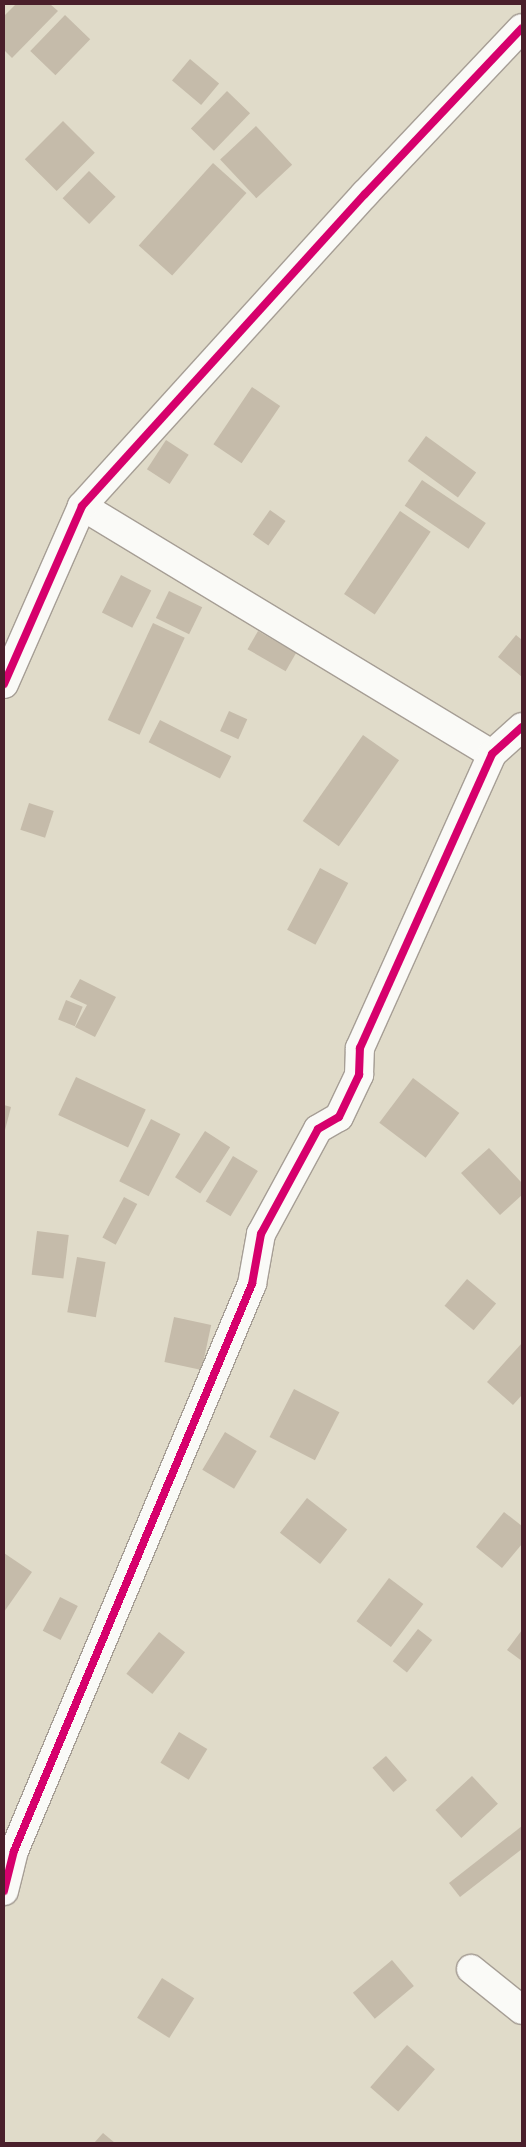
<!DOCTYPE html>
<style>
body{margin:0}
#map{position:relative;width:526px;height:2147px;overflow:hidden;background:#e0dbc9;font-family:"Comic Neue",sans-serif}
div>[style]{position:absolute}
.building>*{inset:0;background:#c5bbaa;transform-origin:0 0}
.roads{filter:drop-shadow(1px 0 #a69e95) drop-shadow(-1px 0 #a69e95) drop-shadow(0 1px #a69e95) drop-shadow(0 -1px #a69e95)}
.minor>*{height:28px;margin:-14px;padding:0 14px;transform-origin:14px;border-radius:14px;background:#fafaf7}
.cycleway>*{height:8px;margin:-4px;padding:0 4px;transform-origin:4px;border-radius:4px;background:#d6006c}
span{translate:-50% -50%;white-space:nowrap;text-align:center;line-height:1.15;-webkit-text-stroke:4.5px #fbf7ec;paint-order:stroke}
.frame{position:absolute;inset:0;border:5px solid #4a1f2b;pointer-events:none}
</style>
<div id="map">
<div class="building">
<i style="clip-path:polygon(16px 4px,50px 4px,58px 11px,12px 58px,4px 50px,4px 16px)"></i>
<i style="left:65px;top:15px;width:35px;height:50px;rotate:44deg"></i>
<i style="left:190px;top:59px;width:38px;height:28px;rotate:40deg"></i>
<i style="left:227px;top:91px;width:32px;height:52px;rotate:44deg"></i>
<i style="left:63px;top:121px;width:45px;height:54px;rotate:45deg"></i>
<i style="left:256px;top:126px;width:53px;height:49px;rotate:47deg"></i>
<i style="left:213px;top:163px;width:45px;height:111px;rotate:42deg"></i>
<i style="left:89px;top:171px;width:37px;height:38px;rotate:44deg"></i>
<i style="left:252px;top:387px;width:34px;height:69px;rotate:34deg"></i>
<i style="left:426px;top:436px;width:62px;height:31px;rotate:36deg"></i>
<i style="left:166px;top:440px;width:27px;height:35px;rotate:33deg"></i>
<i style="left:422px;top:480px;width:77px;height:31px;rotate:34deg"></i>
<i style="left:270px;top:510px;width:19px;height:30px;rotate:35deg"></i>
<i style="left:400px;top:511px;width:37px;height:100px;rotate:34deg"></i>
<i style="left:121px;top:575px;width:34px;height:42px;rotate:27deg"></i>
<i style="left:169px;top:591px;width:37px;height:30px;rotate:26deg"></i>
<i style="left:153px;top:623px;width:35px;height:107px;rotate:25deg"></i>
<i style="left:258px;top:631px;width:44px;height:21px;rotate:30deg"></i>
<i style="clip-path:polygon(516px 635px,522px 640px,522px 677px,498px 657px)"></i>
<i style="left:229px;top:711px;width:20px;height:22px;rotate:24deg"></i>
<i style="left:160px;top:720px;width:80px;height:25px;rotate:27deg"></i>
<i style="left:363px;top:735px;width:44px;height:105px;rotate:35deg"></i>
<i style="left:29px;top:803px;width:26px;height:28px;rotate:18deg"></i>
<i style="left:320px;top:868px;width:32px;height:70px;rotate:28deg"></i>
<i style="clip-path:polygon(80px 979px,116px 997px,95px 1037px,75px 1027px,87px 1005px,70px 997px)"></i>
<i style="left:66px;top:1000px;width:18px;height:21px;rotate:22deg"></i>
<i style="left:76px;top:1077px;width:77px;height:42px;rotate:25deg"></i>
<i style="left:413px;top:1078px;width:58px;height:56px;rotate:37deg"></i>
<i style="clip-path:polygon(4px 1105px,11px 1107px,4px 1134px)"></i>
<i style="left:151px;top:1119px;width:33px;height:70px;rotate:27deg"></i>
<i style="left:205px;top:1131px;width:30px;height:55px;rotate:33deg"></i>
<i style="clip-path:polygon(489px 1148px,522px 1183px,522px 1195px,500px 1215px,461px 1173px)"></i>
<i style="left:233px;top:1156px;width:29px;height:53px;rotate:31deg"></i>
<i style="left:124px;top:1197px;width:15px;height:46px;rotate:28deg"></i>
<i style="left:37px;top:1231px;width:32px;height:44px;rotate:7deg"></i>
<i style="left:77px;top:1257px;width:29px;height:56px;rotate:10deg"></i>
<i style="left:467px;top:1279px;width:38px;height:35px;rotate:40deg"></i>
<i style="left:174px;top:1317px;width:38px;height:46px;rotate:12deg"></i>
<i style="clip-path:polygon(522px 1343px,522px 1395px,513px 1405px,487px 1382px)"></i>
<i style="left:294px;top:1389px;width:51px;height:54px;rotate:27deg"></i>
<i style="left:225px;top:1432px;width:37px;height:44px;rotate:31deg"></i>
<i style="left:307px;top:1498px;width:51px;height:44px;rotate:38deg"></i>
<i style="clip-path:polygon(504px 1512px,522px 1526px,522px 1544px,502px 1568px,476px 1547px)"></i>
<i style="clip-path:polygon(4px 1553px,32px 1572px,4px 1612px)"></i>
<i style="left:389px;top:1578px;width:43px;height:54px;rotate:37deg"></i>
<i style="left:60px;top:1597px;width:20px;height:38px;rotate:27deg"></i>
<i style="left:418px;top:1629px;width:18px;height:41px;rotate:38deg"></i>
<i style="clip-path:polygon(522px 1630px,522px 1661px,507px 1650px)"></i>
<i style="left:159px;top:1632px;width:33px;height:53px;rotate:38deg"></i>
<i style="left:179px;top:1732px;width:33px;height:36px;rotate:31deg"></i>
<i style="left:386px;top:1756px;width:32px;height:18px;rotate:49deg"></i>
<i style="left:472px;top:1776px;width:38px;height:50px;rotate:47deg"></i>
<i style="clip-path:polygon(522px 1826px,522px 1849px,460px 1897px,449px 1883px)"></i>
<i style="left:392px;top:1960px;width:34px;height:51px;rotate:50deg"></i>
<i style="left:162px;top:1978px;width:38px;height:47px;rotate:32deg"></i>
<i style="left:407px;top:2045px;width:37px;height:56px;rotate:41deg"></i>
<i style="clip-path:polygon(103px 2133px,115px 2143px,94px 2143px)"></i>
</div>
<div class="roads">
<div class="minor">
<i style="left:82px;top:506px;width:479px;rotate:31.2deg"></i>
<i style="left:4px;top:684px;width:194px;rotate:-66.3deg"></i>
<i style="left:82px;top:506px;width:421px;rotate:-47.8deg"></i>
<i style="left:365px;top:194px;width:228px;rotate:-46.6deg"></i>
<i style="left:4px;top:1891px;width:41px;rotate:-76deg"></i>
<i style="left:14px;top:1851px;width:615px;rotate:-67.23deg"></i>
<i style="left:252px;top:1284px;width:51px;rotate:-79.8deg"></i>
<i style="left:261px;top:1234px;width:119px;rotate:-61.5deg"></i>
<i style="left:318px;top:1129px;width:24px;rotate:-30deg"></i>
<i style="left:339px;top:1117px;width:47px;rotate:-64.5deg"></i>
<i style="left:359px;top:1075px;width:27px;rotate:-88deg"></i>
<i style="left:360px;top:1048px;width:322px;rotate:-65.8deg"></i>
<i style="left:492px;top:754px;width:40px;rotate:-42deg"></i>
<i style="left:471px;top:1969px;width:65px;rotate:38.8deg"></i>
</div>
</div>
<div class="cycleway">
<i style="left:4px;top:684px;width:194px;rotate:-66.3deg"></i>
<i style="left:82px;top:506px;width:421px;rotate:-47.8deg"></i>
<i style="left:365px;top:194px;width:228px;rotate:-46.6deg"></i>
<i style="left:4px;top:1891px;width:41px;rotate:-76deg"></i>
<i style="left:14px;top:1851px;width:615px;rotate:-67.23deg"></i>
<i style="left:252px;top:1284px;width:51px;rotate:-79.8deg"></i>
<i style="left:261px;top:1234px;width:119px;rotate:-61.5deg"></i>
<i style="left:318px;top:1129px;width:24px;rotate:-30deg"></i>
<i style="left:339px;top:1117px;width:47px;rotate:-64.5deg"></i>
<i style="left:359px;top:1075px;width:27px;rotate:-88deg"></i>
<i style="left:360px;top:1048px;width:322px;rotate:-65.8deg"></i>
<i style="left:492px;top:754px;width:40px;rotate:-42deg"></i>
</div>
<div class="frame"></div>
</div>
